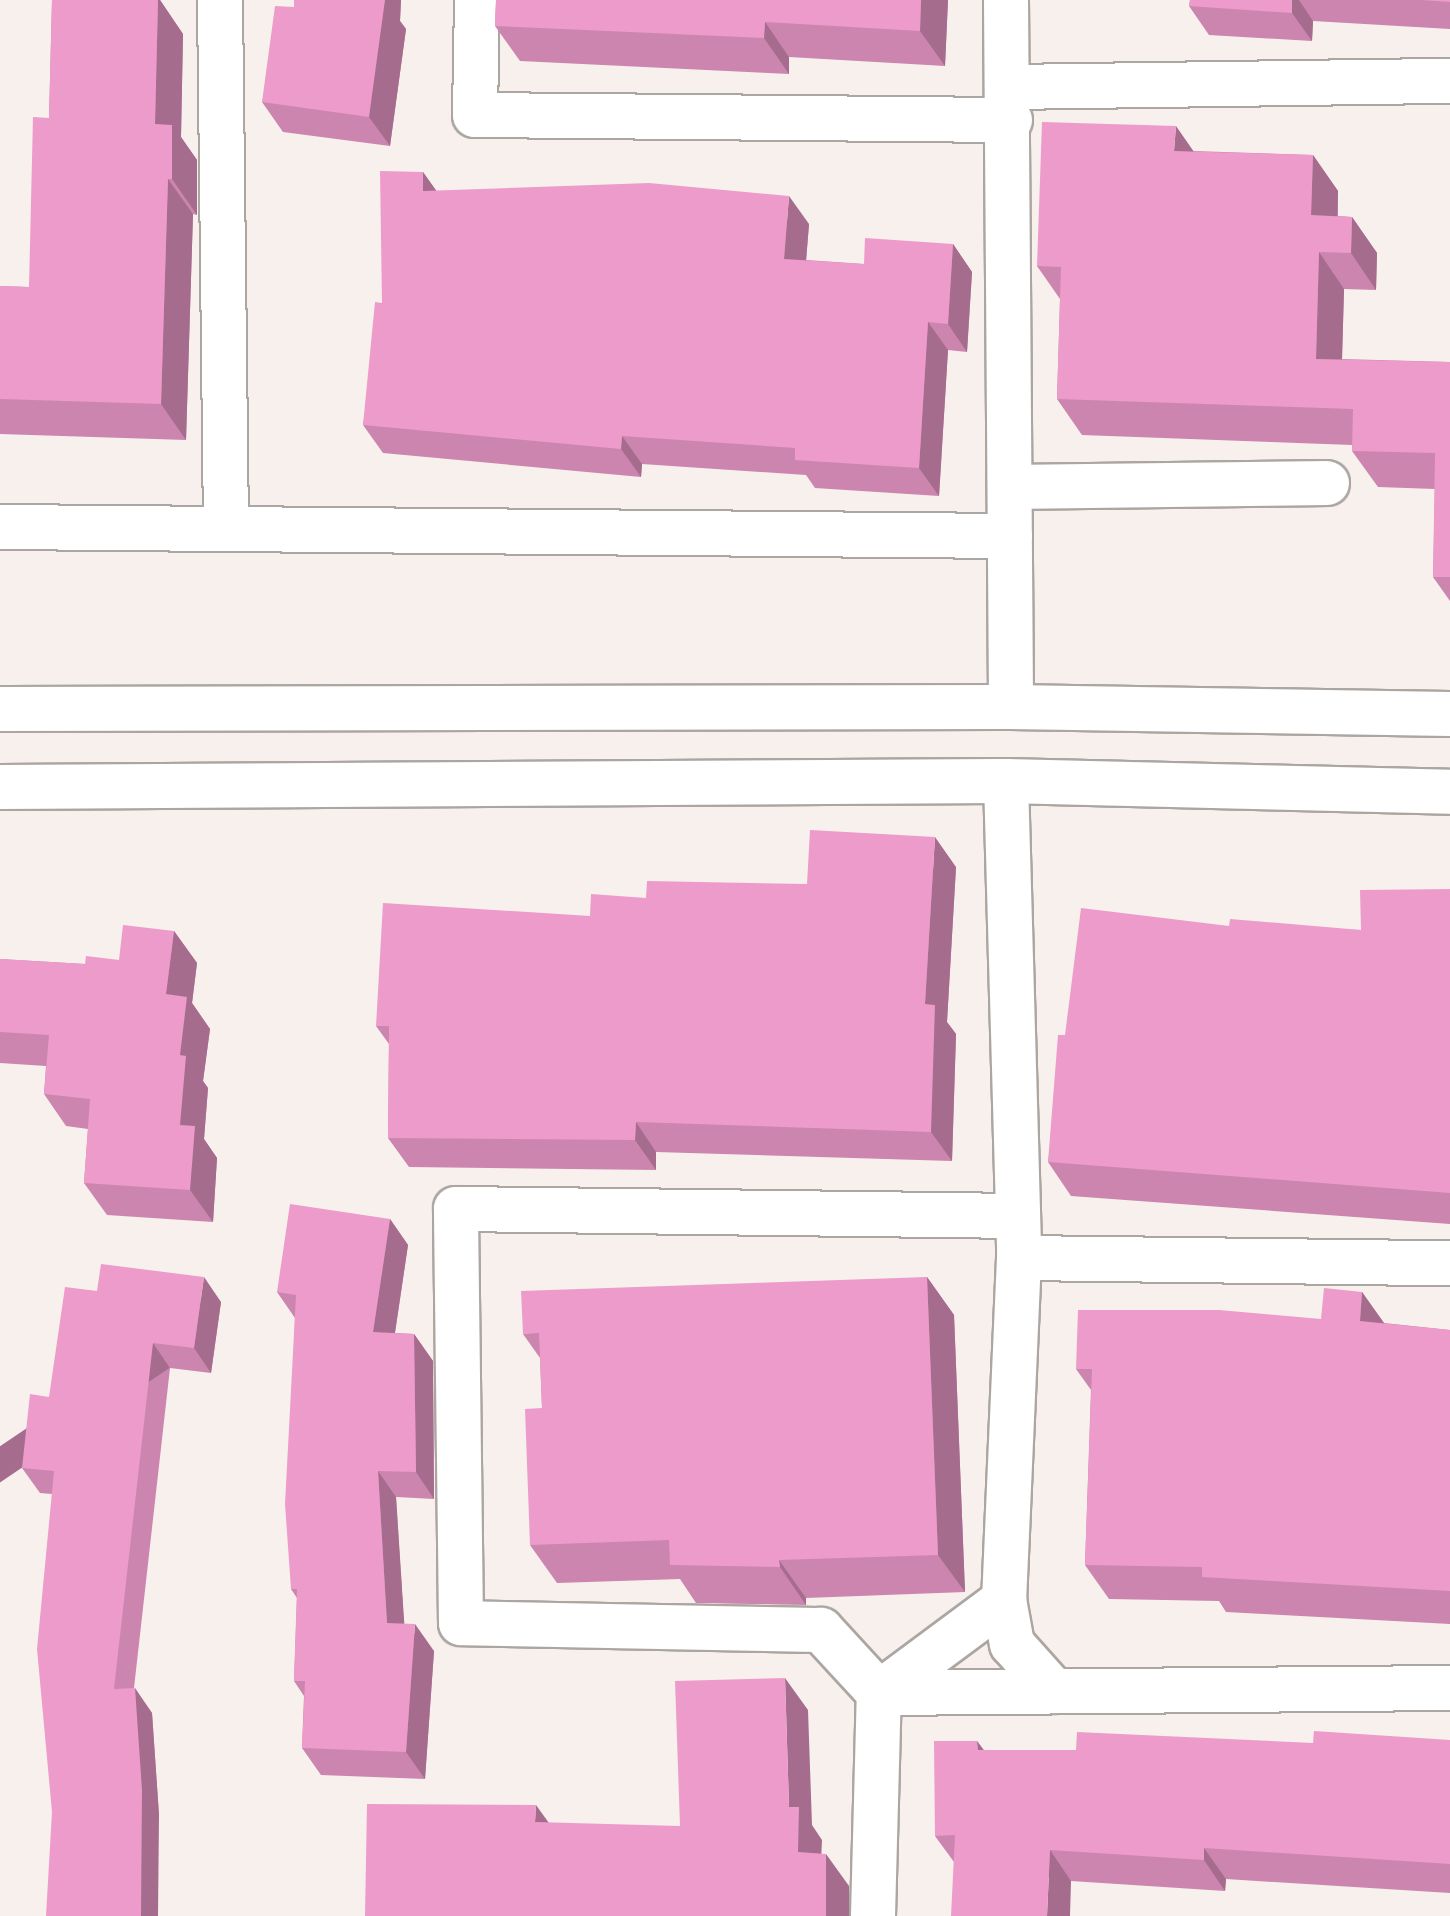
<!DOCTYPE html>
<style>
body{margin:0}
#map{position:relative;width:1450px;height:1916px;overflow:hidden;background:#f7f0ed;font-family:Inter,sans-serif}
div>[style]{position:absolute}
.roads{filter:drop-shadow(2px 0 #aca6a2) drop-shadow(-2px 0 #aca6a2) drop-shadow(0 2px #aca6a2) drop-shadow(0 -2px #aca6a2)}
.street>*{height:44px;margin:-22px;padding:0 22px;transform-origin:22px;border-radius:22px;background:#fff}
.secondary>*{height:44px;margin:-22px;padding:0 22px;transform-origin:22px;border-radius:22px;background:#fff}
.wall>*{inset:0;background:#cc85ae}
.shaded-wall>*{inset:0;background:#a66c8d;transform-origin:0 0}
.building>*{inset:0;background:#ed9bca}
span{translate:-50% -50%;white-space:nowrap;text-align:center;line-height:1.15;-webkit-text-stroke:6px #f7f0ed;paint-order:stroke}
</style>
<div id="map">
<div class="roads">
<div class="street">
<i style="left:220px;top:0;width:529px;rotate:89.35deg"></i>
<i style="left:477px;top:0;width:115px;rotate:91deg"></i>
<i style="left:475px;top:115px;width:535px;rotate:0.54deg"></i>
<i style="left:1006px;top:0;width:707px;rotate:89.59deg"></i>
<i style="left:1009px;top:87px;width:441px;rotate:-0.8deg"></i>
<i style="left:1011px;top:487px;width:316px;rotate:-0.7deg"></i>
<i style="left:0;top:527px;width:1010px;rotate:0.51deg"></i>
<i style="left:1006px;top:781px;width:477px;rotate:88.4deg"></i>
<i style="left:1019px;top:1258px;width:342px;rotate:92.5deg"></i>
<i style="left:1004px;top:1600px;width:45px;rotate:79.7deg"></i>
<i style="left:1012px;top:1644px;width:63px;rotate:48.2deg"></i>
<i style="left:1019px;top:1258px;width:431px;rotate:0.7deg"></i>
<i style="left:879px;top:1693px;width:571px;rotate:-0.5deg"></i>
<i style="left:879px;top:1693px;width:156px;rotate:-36.6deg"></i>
<i style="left:873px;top:1916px;width:223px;rotate:-88.5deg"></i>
<i style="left:879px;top:1693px;width:86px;rotate:-132.6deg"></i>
<i style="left:821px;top:1630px;width:360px;rotate:-178.9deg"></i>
<i style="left:461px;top:1623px;width:414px;rotate:-90.7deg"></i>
<i style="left:456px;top:1209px;width:562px;rotate:0.71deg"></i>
</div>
<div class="secondary">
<i style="left:0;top:709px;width:1011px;rotate:-0.11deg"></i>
<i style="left:1011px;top:707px;width:439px;rotate:0.9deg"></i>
<i style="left:0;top:787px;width:1006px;rotate:-0.34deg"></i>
<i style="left:1006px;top:781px;width:444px;rotate:1.4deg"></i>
</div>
</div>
<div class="wall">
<i style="clip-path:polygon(52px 0,160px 0,183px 34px,181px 137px,197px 160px,197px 215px,193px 214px,186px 440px,0 434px,0 286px,29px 287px,49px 118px)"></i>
<i style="clip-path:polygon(294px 0,401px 0,400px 21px,406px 29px,390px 146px,283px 132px,262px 102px,294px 7px)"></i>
<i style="clip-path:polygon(496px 0,948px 0,945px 66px,789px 57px,789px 74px,520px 61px,495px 26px)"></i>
<i style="clip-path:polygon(1190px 0,1450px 0,1450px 29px,1313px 21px,1312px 41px,1209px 35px,1189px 6px)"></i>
<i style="clip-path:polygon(1194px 151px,1313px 155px,1338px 191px,1338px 216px,1352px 217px,1377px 253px,1376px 290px,1344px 289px,1342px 359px,1450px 362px,1450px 601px,1433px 577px,1435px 489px,1378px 487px,1352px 451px,1352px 445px,1082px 435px,1057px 399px,1060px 299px,1037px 266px)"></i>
<i style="clip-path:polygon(423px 172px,436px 191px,809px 224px,806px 260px,864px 264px,953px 244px,972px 272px,967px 352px,948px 350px,939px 496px,815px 488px,806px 475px,642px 464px,641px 477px,383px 453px,363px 425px,382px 303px)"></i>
<i style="clip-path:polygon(956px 867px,947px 1022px,956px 1034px,952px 1161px,656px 1152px,656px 1170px,409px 1167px,388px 1138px,389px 1044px,376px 1026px,590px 916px,646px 898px,807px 884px)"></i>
<i style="clip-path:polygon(1450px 889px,1450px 1224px,1071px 1196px,1048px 1162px,1065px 1035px,1229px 926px,1361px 930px)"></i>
<i style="clip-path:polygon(174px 931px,197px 963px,192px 1003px,210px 1029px,203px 1081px,208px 1088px,204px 1139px,217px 1158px,213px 1222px,107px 1215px,84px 1183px,88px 1129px,66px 1126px,44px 1094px,46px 1066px,0 1063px,0 959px,85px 964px,119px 960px)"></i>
<i style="clip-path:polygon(390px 1219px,408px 1245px,395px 1333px,414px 1334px,433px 1361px,434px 1499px,396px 1497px,404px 1624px,434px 1651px,425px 1779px,321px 1775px,302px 1748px,304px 1696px,294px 1681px,297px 1598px,291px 1589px,295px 1318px,277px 1292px)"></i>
<i style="clip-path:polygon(927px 1277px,954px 1315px,965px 1592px,806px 1598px,806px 1605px,696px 1603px,680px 1579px,557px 1583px,530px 1545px,542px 1408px,540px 1358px,523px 1334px)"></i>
<i style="clip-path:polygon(97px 1291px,221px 1302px,211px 1373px,170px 1368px,134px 1688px,152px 1713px,159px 1815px,52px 1812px,52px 1494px,40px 1493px,22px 1468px,49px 1397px)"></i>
<i style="clip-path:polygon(1362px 1292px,1384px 1323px,1450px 1330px,1450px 1624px,1226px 1612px,1219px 1601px,1109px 1599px,1085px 1565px,1091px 1390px,1076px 1369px,1321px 1319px)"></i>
<i style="clip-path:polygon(1450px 1740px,1450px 1893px,1226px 1879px,1225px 1891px,1071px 1881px,954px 1862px,935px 1836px,977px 1741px,984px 1750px,1076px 1750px)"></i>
</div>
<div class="shaded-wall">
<i style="clip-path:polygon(158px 0,160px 0,183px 34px,181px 137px,197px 160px,197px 215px,172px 179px,155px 124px)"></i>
<i style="clip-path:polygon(380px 0,401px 0,400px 21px,406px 29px,390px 146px,369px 117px)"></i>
<i style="clip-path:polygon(921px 0,948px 0,945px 66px,920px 31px)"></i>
<i style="clip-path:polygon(1292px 0,1299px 0,1313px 21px,1312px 41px,1292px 13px)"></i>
<i style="clip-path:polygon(765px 22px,789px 57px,789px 74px,764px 38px)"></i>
<i style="clip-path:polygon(1176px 126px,1201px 162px,1174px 151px)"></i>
<i style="clip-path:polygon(1313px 155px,1338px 191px,1336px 252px,1311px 215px)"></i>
<i style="clip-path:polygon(423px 172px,443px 200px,423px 191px)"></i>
<i style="clip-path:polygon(168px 179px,193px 214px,186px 440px,161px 404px)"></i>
<i style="clip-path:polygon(789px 196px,809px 224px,804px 287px,784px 259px)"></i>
<i style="clip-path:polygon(1352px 217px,1377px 253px,1376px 290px,1351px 253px)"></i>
<i style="clip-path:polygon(953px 244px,972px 272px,967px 352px,948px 324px)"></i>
<i style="clip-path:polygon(1319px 252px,1344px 289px,1341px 395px,1316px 359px)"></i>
<i style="clip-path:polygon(928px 322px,948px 350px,939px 496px,919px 468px)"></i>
<i style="clip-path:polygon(622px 436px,642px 464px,641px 477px,621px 449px)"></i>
<i style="clip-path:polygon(935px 837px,956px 867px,947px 1022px,956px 1034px,952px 1161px,931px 1132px,925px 1004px)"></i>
<i style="clip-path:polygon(174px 931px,197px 963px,192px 1003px,210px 1029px,203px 1081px,208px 1088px,204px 1139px,217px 1158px,213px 1222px,190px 1190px,180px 1125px,180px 1055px,166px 994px)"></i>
<i style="clip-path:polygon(636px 1122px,656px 1152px,656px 1170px,635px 1140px)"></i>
<i style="clip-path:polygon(390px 1219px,408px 1245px,391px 1359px,373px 1332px)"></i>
<i style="clip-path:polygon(204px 1277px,221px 1302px,211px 1373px,194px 1348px)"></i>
<i style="clip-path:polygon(927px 1277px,954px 1315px,965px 1592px,938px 1555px)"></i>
<i style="clip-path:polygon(1362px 1292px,1386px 1326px,1360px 1321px)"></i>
<i style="clip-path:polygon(414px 1334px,433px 1361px,434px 1499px,416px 1472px)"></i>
<i style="left:153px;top:1343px;width:30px;height:348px;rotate:56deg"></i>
<i style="clip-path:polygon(378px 1471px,396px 1497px,406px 1650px,387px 1623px)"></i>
<i style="clip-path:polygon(779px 1560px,806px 1598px,806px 1605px,780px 1567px)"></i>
<i style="clip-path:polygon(415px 1624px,434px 1651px,425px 1779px,406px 1752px)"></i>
<i style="clip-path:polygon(785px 1678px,808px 1710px,812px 1825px,822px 1840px,820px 1885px,798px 1852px,789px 1807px)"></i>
<i style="clip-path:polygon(135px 1688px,152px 1713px,159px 1815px,158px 1916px,141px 1916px)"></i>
<i style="clip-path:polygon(977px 1741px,999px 1772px,978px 1750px)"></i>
<i style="clip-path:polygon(536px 1805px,559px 1837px,535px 1822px)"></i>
<i style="clip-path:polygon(1204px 1848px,1226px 1879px,1225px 1891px,1204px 1860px)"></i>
<i style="clip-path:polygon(1050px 1850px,1071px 1881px,1070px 1916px,1047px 1916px)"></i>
<i style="clip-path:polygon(826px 1854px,849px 1886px,849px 1916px,826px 1916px)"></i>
</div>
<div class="building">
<i style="clip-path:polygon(52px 0,158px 0,155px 124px,172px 125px,172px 179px,168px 179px,161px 404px,0 399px,0 286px,29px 287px,33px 117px,49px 118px)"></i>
<i style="clip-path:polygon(294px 0,385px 0,369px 117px,262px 102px,275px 6px,294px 7px)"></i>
<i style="clip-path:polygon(496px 0,921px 0,920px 31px,765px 22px,764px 38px,495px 26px)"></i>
<i style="clip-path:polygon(1190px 0,1292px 0,1292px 13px,1189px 6px)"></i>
<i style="clip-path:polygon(1421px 0,1450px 0,1450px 2px)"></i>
<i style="clip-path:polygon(1042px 122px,1176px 126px,1174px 151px,1313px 155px,1311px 215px,1352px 217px,1351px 253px,1319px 252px,1316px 359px,1450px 362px,1450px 577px,1433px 577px,1435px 453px,1352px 451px,1353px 409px,1057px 399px,1061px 267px,1037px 266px)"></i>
<i style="clip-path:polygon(380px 171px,423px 172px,423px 191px,649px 183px,789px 196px,784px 259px,864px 264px,865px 238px,953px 244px,948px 324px,928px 322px,919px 468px,795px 460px,795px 448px,622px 436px,621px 449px,363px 425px,375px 302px,382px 303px)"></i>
<i style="clip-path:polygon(810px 830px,935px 837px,925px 1004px,935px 1005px,931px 1132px,636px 1122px,635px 1140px,388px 1138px,389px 1026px,376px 1026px,383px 903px,590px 916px,591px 894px,646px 898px,647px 881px,807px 884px)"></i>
<i style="clip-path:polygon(1450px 889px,1450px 1193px,1048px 1162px,1058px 1035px,1065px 1035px,1081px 908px,1229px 926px,1230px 919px,1361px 930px,1360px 890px)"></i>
<i style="clip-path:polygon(123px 925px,174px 931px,166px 994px,187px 997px,180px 1055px,186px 1056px,180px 1125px,195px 1126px,190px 1190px,84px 1183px,90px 1099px,44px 1094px,49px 1035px,0 1032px,0 959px,85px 964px,86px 956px,119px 960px)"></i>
<i style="clip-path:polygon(290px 1204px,390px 1219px,373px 1332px,414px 1334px,416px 1472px,378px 1471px,387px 1623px,415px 1624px,406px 1752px,302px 1748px,305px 1681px,294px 1681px,297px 1589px,291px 1589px,285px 1504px,296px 1295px,277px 1292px)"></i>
<i style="clip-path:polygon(101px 1264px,204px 1277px,194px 1348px,153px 1343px,114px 1689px,135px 1688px,142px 1790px,141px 1916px,46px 1916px,52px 1812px,37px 1649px,54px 1471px,22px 1468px,30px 1394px,49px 1397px,65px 1287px,97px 1291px)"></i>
<i style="clip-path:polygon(927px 1277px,938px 1555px,779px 1560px,780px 1567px,670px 1565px,669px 1540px,530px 1545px,525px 1409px,542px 1408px,539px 1333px,523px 1334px,521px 1291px)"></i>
<i style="clip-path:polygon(1324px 1288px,1362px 1292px,1360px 1321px,1450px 1330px,1450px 1591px,1202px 1577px,1202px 1567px,1085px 1565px,1092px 1369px,1076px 1369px,1078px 1310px,1219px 1310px,1321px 1319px)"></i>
<i style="clip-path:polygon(785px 1678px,789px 1807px,799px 1807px,798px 1852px,826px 1854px,826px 1916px,365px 1916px,367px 1804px,536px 1805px,535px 1822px,680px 1826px,675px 1681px)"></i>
<i style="clip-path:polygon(1314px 1731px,1450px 1740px,1450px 1864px,1204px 1848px,1204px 1860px,1050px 1850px,1047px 1916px,951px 1916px,955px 1835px,935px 1836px,934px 1741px,977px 1741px,978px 1750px,1076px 1750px,1077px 1732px,1313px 1743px)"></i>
</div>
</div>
